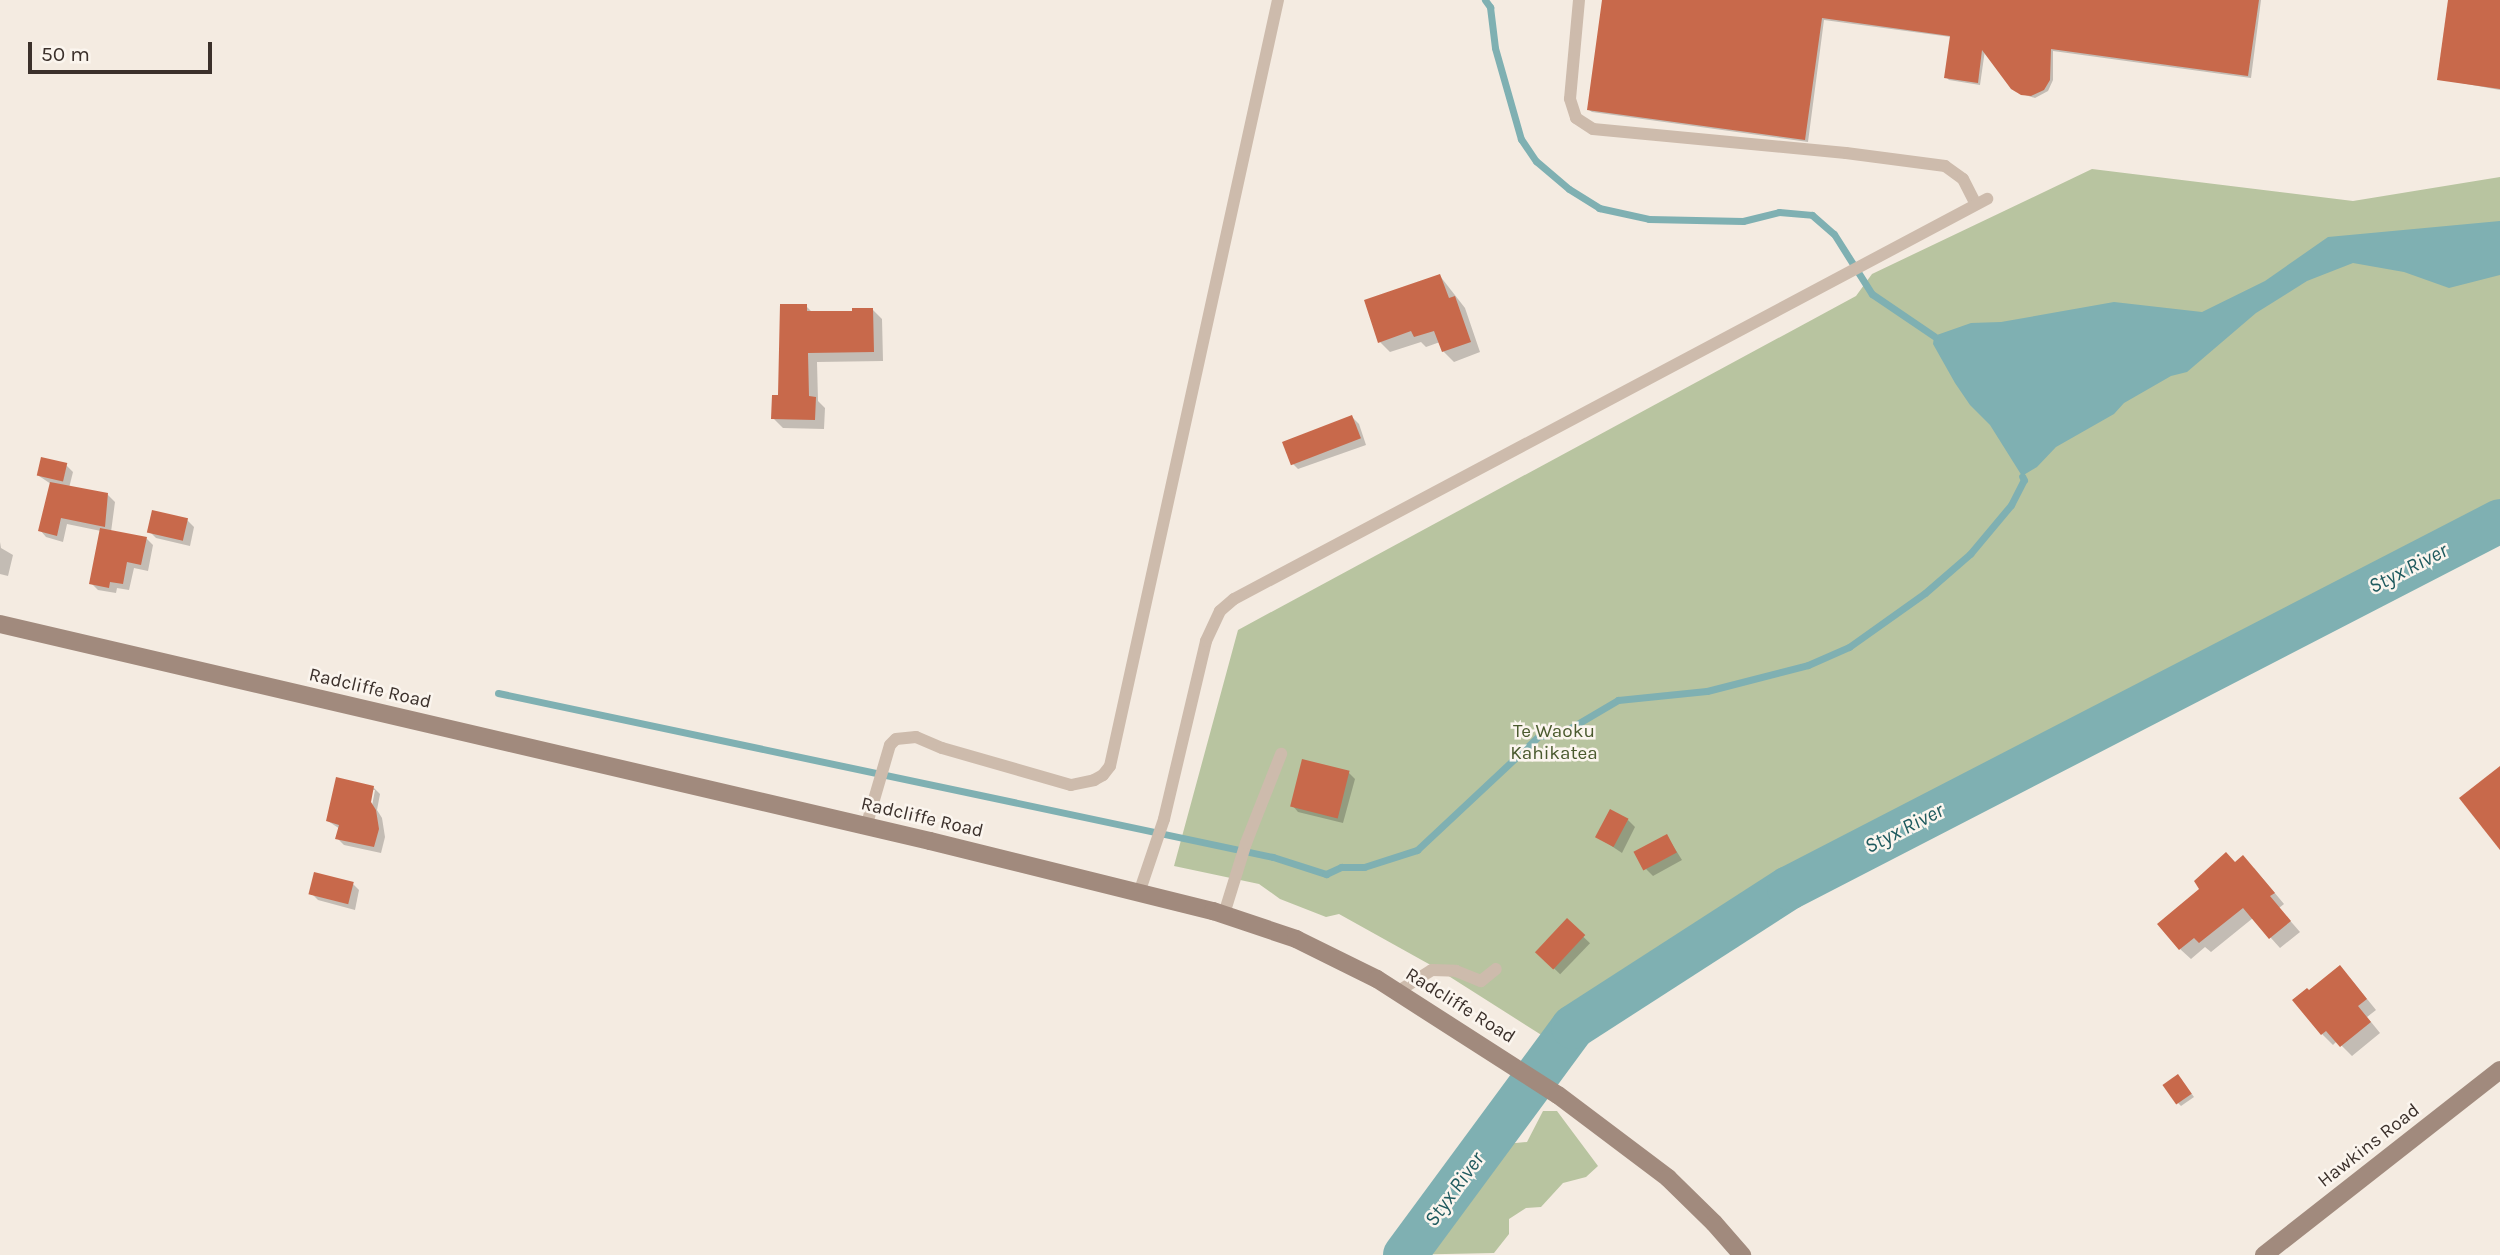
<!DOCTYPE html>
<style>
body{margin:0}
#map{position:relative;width:2500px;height:1255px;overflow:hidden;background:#f4ebe1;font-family:Karla,sans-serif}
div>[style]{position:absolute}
.green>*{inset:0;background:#b8c4a0}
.water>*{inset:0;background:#7fb0b2}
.shadow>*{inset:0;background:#0003;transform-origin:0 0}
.stream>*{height:7px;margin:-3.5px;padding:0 3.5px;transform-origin:3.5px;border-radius:3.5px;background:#7fb0b2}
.river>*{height:44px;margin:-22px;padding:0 22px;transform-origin:22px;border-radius:22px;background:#7fb0b2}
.building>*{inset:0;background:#c8694b;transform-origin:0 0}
.lane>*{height:12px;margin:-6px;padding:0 6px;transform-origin:6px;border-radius:6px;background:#cdbbac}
.secondary>*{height:18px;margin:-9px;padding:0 9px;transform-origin:9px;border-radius:9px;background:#a18a7d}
span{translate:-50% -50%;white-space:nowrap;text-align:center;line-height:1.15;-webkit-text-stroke:5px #fbf5ee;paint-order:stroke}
.street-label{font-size:19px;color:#3b302b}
.park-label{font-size:19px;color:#4a5a2e}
.water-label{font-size:21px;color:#1f5a5e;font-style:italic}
.scale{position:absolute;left:28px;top:42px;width:184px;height:32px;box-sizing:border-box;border:4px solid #3b302b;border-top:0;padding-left:9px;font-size:21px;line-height:24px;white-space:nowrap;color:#3b302b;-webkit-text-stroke:5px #fbf5ee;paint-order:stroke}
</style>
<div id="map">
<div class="green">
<i style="clip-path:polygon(2092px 169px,2353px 201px,2500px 177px,2500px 499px,2258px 625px,1543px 1036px,1436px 968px,1339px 914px,1326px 917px,1280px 899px,1259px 884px,1174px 866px,1238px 630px,1856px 296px,1872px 274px)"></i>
<i style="clip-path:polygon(1543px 1111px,1557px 1111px,1598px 1166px,1586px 1177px,1563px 1183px,1541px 1207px,1526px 1208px,1509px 1219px,1509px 1234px,1494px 1253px,1397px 1255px,1420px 1217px,1445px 1208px,1463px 1190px,1476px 1169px,1505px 1144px,1527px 1142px)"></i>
</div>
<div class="water">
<i style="clip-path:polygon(2500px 221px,2500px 275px,2449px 288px,2404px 272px,2353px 263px,2307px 281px,2256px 313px,2187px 372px,2171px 376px,2124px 403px,2114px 414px,2056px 447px,2037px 467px,2022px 476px,1990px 425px,1970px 405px,1955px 383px,1933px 344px,1934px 336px,1971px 323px,2001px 322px,2114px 302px,2202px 312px,2265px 281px,2328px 237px)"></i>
</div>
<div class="shadow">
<i style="clip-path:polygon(1604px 0,2261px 0,2251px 78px,2053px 51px,2053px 80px,2048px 91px,2035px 98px,2019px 93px,1985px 50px,1980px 85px,1949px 80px,1946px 77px,1951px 37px,1824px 20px,1808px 142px,1592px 112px,1589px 110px)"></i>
<i style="clip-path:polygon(2450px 0,2500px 0,2500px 90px,2439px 79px)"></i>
<i style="clip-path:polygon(1440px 276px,1465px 308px,1480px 352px,1454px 362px,1443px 351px,1440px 342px,1426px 347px,1421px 342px,1390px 352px,1380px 342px)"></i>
<i style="clip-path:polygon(806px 306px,813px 313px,854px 313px,872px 309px,882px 319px,883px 361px,817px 362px,818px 401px,825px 408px,824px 429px,783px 428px,773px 418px)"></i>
<i style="clip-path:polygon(1352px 417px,1359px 424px,1366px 445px,1298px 469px,1291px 462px)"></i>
<i style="clip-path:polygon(66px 465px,73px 472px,69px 488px,108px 495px,115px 502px,111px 532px,146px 538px,153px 545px,148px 571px,134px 568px,129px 590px,117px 588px,116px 593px,98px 590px,91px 583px,101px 531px,67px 524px,63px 542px,46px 537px,40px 530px,51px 484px,39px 476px)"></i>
<i style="clip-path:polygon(187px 520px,194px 527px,190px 546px,156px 538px,149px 531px)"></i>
<i style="clip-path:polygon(0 542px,1px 548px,13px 555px,8px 576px,0 574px)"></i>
<i style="clip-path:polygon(1348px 772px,1355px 779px,1343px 823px,1298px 812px,1292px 805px)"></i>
<i style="clip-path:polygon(evenodd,373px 787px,380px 794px,377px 810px,382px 818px,385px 837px,381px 853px,344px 845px,337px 838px,340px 829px,328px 821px,373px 787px,372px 790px,375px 790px,371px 811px,367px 810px,372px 790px)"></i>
<i style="clip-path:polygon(1628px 820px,1635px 827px,1622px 853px,1598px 837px)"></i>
<i style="clip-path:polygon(1667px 836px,1682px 860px,1653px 876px,1646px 869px)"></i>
<i style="clip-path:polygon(2236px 864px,2254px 868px,2284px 904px,2279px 908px,2300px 932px,2280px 948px,2253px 918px,2211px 952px,2205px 947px,2191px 959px,2180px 949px)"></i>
<i style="clip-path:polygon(353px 884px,359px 890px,355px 910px,318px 900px,311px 893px)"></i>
<i style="left:1567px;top:921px;width:32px;height:43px;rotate:44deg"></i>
<i style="clip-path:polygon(2350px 978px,2376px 1010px,2367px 1017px,2380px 1033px,2352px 1056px,2337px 1041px,2333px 1045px,2322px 1034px,2310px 993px)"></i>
<i style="clip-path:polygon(2181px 1079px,2194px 1097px,2181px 1106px,2178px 1103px)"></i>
</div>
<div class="stream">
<i style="left:1485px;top:0;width:9px;rotate:54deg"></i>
<i style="left:1490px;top:7px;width:41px;rotate:83deg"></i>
<i style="left:1495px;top:48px;width:95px;rotate:74.1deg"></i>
<i style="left:1521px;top:139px;width:27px;rotate:56deg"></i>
<i style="left:1536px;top:161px;width:43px;rotate:40.3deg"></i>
<i style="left:1569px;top:189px;width:36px;rotate:32deg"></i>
<i style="left:1599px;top:208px;width:51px;rotate:12.4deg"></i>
<i style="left:1649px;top:219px;width:94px;rotate:1.2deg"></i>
<i style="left:1743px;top:221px;width:37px;rotate:-14deg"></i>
<i style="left:1779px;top:212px;width:33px;rotate:5deg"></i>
<i style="left:1812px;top:215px;width:29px;rotate:41deg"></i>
<i style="left:1834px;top:234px;width:71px;rotate:57.7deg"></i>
<i style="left:1872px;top:294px;width:75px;rotate:34.1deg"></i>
<i style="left:498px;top:693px;width:792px;rotate:11.95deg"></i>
<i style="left:1273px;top:857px;width:56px;rotate:17.8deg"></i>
<i style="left:1326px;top:874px;width:17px;rotate:-25deg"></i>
<i style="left:1341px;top:867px;width:23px"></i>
<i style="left:1364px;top:867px;width:56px;rotate:-17.8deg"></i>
<i style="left:1417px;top:850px;width:167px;rotate:-43.1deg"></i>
<i style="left:1539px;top:736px;width:23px;rotate:-7deg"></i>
<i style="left:1562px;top:733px;width:65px;rotate:-30.5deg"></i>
<i style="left:1618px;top:700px;width:89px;rotate:-5.8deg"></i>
<i style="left:1707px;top:691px;width:104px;rotate:-14.4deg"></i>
<i style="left:1808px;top:665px;width:45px;rotate:-23.7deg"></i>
<i style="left:1849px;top:647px;width:93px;rotate:-35.4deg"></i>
<i style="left:1925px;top:593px;width:60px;rotate:-40.9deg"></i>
<i style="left:1970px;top:554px;width:64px;rotate:-50.1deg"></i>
<i style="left:2011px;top:505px;width:28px;rotate:-63deg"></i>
<i style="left:2024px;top:480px;width:4px;rotate:-117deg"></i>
</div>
<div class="river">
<i style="left:1405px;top:1255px;width:283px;rotate:-53.6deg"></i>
<i style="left:1573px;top:1027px;width:257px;rotate:-32.8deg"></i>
<i style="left:1789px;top:888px;width:800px;rotate:-27.3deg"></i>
</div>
<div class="building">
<i style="clip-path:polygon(1602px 0,2259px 0,2248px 76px,2051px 49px,2050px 80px,2044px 90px,2031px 96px,2021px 95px,2011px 89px,1982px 50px,1978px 83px,1944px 78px,1950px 36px,1822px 18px,1805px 140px,1587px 110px)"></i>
<i style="clip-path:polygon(2448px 0,2500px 0,2500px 89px,2437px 80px)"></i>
<i style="clip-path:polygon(1440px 274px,1449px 298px,1455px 296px,1471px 342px,1442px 352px,1434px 331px,1414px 337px,1411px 331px,1378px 343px,1364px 300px)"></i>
<i style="clip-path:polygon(780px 304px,807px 304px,807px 311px,852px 311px,852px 308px,873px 308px,874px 352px,808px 353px,809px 396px,816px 397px,815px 420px,771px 419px,772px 395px,778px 395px)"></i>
<i style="left:1352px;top:415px;width:25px;height:75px;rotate:69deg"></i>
<i style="left:41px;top:457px;width:27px;height:19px;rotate:13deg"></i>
<i style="clip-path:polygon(50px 482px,108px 493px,105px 527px,61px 518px,57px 536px,38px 531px)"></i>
<i style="left:152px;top:510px;width:37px;height:23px;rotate:13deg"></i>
<i style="clip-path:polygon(100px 528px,147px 537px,141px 565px,127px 562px,123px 584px,110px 582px,109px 588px,89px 584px)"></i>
<i style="left:1302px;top:759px;width:49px;height:49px;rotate:14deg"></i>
<i style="clip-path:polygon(2500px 766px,2500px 850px,2459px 798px)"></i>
<i style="clip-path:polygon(336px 777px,374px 786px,371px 802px,376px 810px,379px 829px,374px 847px,335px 839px,339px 825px,326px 821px)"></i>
<i style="left:1610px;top:809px;width:21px;height:32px;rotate:28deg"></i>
<i style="left:1667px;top:834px;width:21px;height:38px;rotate:62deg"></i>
<i style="clip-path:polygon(2226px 852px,2235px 862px,2243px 855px,2275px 893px,2270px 896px,2291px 921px,2269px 939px,2243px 908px,2199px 943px,2194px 938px,2179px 950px,2157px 924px,2199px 889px,2194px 881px)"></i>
<i style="left:314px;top:872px;width:41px;height:23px;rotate:14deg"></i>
<i style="left:1567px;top:918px;width:25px;height:47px;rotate:43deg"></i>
<i style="clip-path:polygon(2340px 965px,2367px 999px,2358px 1006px,2371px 1022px,2340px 1047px,2326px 1031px,2321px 1035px,2292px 1000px,2307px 988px,2309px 990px)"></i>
<i style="left:2178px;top:1074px;width:24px;height:19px;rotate:55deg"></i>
</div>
<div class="lane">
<i style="left:1579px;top:0;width:99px;rotate:95.2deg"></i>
<i style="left:1570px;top:99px;width:20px;rotate:72deg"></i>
<i style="left:1576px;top:118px;width:20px;rotate:33deg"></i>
<i style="left:1593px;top:129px;width:254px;rotate:5.4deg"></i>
<i style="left:1846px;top:153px;width:100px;rotate:7.5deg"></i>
<i style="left:1945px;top:166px;width:22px;rotate:36deg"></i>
<i style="left:1963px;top:179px;width:28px;rotate:63deg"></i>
<i style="left:866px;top:827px;width:85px;rotate:-73.7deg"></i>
<i style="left:890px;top:745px;width:8px;rotate:-45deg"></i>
<i style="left:896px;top:739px;width:20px;rotate:-6deg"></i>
<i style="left:916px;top:737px;width:28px;rotate:23deg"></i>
<i style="left:942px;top:748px;width:134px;rotate:16deg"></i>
<i style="left:1071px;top:785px;width:24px;rotate:-12deg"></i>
<i style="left:1094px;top:780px;width:10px;rotate:-29deg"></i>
<i style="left:1103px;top:775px;width:11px;rotate:-52deg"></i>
<i style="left:1110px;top:766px;width:784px;rotate:-77.63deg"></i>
<i style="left:1139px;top:893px;width:78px;rotate:-71.3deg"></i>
<i style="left:1164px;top:819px;width:183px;rotate:-76.7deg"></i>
<i style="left:1206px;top:641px;width:33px;rotate:-65deg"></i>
<i style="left:1220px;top:611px;width:18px;rotate:-41deg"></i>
<i style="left:1234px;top:599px;width:853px;rotate:-27.98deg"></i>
<i style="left:1224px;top:914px;width:74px;rotate:-72.8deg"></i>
<i style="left:1246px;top:843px;width:96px;rotate:-68.5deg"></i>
<i style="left:1397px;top:992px;width:41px;rotate:-32.2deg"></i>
<i style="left:1432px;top:970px;width:24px;rotate:2deg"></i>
<i style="left:1456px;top:971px;width:27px;rotate:22deg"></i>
<i style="left:1481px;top:981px;width:19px;rotate:-39deg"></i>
</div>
<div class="secondary">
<i style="left:0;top:624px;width:955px;rotate:13.13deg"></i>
<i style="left:930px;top:841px;width:292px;rotate:13.9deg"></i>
<i style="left:1213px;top:911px;width:88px;rotate:18.6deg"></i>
<i style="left:1296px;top:939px;width:90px;rotate:26.3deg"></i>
<i style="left:1377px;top:979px;width:215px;rotate:32.7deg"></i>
<i style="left:1558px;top:1095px;width:138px;rotate:37deg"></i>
<i style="left:1668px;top:1178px;width:64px;rotate:44.4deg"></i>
<i style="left:1714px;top:1223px;width:43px;rotate:48.8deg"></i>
<i style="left:2264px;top:1255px;width:300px;rotate:-38.1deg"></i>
</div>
<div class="street-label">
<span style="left:370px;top:689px;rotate:13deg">Radcliffe Road</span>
<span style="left:922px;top:818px;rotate:13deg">Radcliffe Road</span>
<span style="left:1460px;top:1006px;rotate:32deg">Radcliffe Road</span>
<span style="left:2369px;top:1146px;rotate:-38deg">Hawkins Road</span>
</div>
<div class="park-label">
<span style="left:1554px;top:743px">Te Waoku<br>Kahikatea</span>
</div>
<div class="water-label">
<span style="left:2408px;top:568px;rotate:-27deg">Styx River</span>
<span style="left:1904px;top:828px;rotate:-27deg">Styx River</span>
<span style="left:1454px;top:1189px;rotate:-54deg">Styx River</span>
</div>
<div class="scale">50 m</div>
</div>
